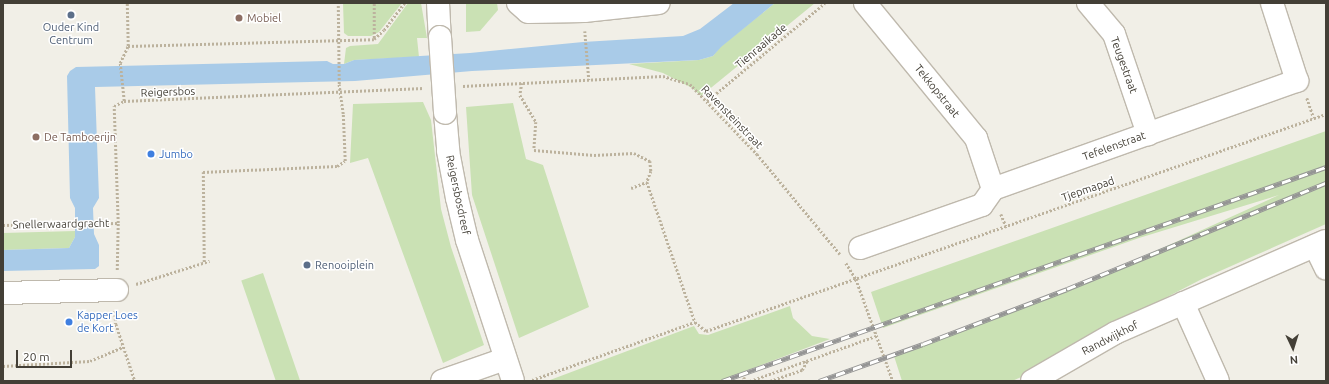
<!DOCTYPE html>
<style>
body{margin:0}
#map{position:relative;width:1329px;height:384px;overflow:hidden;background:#f1efe7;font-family:Ubuntu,sans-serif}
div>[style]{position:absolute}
.green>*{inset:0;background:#cae1b4;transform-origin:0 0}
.water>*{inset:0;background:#a9cbe8}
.path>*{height:2.5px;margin-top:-1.25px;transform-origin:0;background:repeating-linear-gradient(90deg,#bcb29d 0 2px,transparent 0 4px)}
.roads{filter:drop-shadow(1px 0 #bfb9ad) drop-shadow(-1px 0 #bfb9ad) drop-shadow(0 1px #bfb9ad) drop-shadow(0 -1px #bfb9ad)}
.minor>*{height:22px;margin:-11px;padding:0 11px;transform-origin:11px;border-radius:11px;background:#fff}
.rail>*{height:4.5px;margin-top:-2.25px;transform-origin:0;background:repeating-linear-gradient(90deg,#fff 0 9px,#959595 0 18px);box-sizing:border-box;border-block:1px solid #959595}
.bridges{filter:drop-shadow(1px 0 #bfb9ad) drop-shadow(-1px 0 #bfb9ad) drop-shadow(0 1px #bfb9ad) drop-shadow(0 -1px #bfb9ad)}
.minor-bridge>*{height:22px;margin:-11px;padding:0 11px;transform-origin:11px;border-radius:11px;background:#fff}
.dots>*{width:11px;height:11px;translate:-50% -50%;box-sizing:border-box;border:2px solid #fff;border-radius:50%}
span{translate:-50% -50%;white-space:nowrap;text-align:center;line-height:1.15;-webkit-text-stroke:3px #fff;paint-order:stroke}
.education-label{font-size:11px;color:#785e54}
.left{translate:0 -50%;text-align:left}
.service-label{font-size:11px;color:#4e5e75}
.street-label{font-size:11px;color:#433f36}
.shop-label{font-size:11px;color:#366cbe}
.frame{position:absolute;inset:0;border:4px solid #433f36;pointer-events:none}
.north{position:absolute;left:1273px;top:328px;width:40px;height:40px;-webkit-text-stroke:3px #fff;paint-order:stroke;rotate:176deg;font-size:11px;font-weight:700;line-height:16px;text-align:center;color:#433f36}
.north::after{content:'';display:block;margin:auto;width:14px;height:18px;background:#433f36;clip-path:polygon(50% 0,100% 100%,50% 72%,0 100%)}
.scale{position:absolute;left:16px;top:350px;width:56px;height:18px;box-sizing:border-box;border:2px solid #433f36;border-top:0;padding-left:5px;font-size:12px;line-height:14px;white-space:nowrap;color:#433f36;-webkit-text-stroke:3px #fff;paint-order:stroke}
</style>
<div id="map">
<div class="green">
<i style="clip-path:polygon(343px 3px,402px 3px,379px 32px,371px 36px,348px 36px,344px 33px)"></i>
<i style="clip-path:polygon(408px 3px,421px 3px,427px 38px,417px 38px,419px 57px,354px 60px,344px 64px,346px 48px,350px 46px,378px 44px)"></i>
<i style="clip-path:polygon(466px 3px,497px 3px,498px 10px,480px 31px,466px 32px)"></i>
<i style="clip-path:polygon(775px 3px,815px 3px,701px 96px,692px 88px,663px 73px,629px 64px,699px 60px,713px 56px,720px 47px)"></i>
<i style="clip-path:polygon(423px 102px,431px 120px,441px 209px,451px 247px,484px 345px,443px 363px,368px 158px,350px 163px,353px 104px)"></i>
<i style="clip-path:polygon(513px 103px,526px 159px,543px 165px,589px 307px,519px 338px,472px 195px,466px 107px)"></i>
<i style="clip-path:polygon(1326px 131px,1326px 224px,1202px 279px,1107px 328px,1059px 359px,1019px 378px,1012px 381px,902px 381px,894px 356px,1112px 271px,1279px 195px,1139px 238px,883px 328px,871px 292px)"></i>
<i style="clip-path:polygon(75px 231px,75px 237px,69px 248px,3px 250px,3px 233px)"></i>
<i style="left:263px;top:273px;width:114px;height:23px;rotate:71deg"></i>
<i style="clip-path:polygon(790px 306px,793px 318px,812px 336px,830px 339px,719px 381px,550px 380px,694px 326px,699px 334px,708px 335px)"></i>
</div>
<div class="water">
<i style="clip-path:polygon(734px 3px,775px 3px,721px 47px,713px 56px,699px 60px,472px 71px,355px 81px,95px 87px,99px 198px,93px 208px,94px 234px,99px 245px,99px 266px,95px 269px,3px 271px,3px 250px,69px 248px,75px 237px,75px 208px,70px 198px,67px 76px,70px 71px,76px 67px,327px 61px,333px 64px,344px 64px,354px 60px,470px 53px,583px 42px,683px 36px,700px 29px)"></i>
</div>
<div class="path">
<i style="left:585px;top:31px;width:49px;rotate:85.3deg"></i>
<i style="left:374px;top:38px;width:35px;rotate:-90deg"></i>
<i style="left:128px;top:46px;width:246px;rotate:-1.6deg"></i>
<i style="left:374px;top:39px;width:13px;rotate:-42deg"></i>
<i style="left:384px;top:30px;width:34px;rotate:-53deg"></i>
<i style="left:522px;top:83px;width:12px;rotate:99deg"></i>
<i style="left:520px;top:95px;width:31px;rotate:59deg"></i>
<i style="left:536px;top:122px;width:28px;rotate:94deg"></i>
<i style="left:534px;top:150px;width:60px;rotate:4.8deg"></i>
<i style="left:594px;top:155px;width:40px;rotate:-2.9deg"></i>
<i style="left:634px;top:153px;width:18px;rotate:27deg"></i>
<i style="left:650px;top:161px;width:10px;rotate:84deg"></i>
<i style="left:651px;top:171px;width:12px;rotate:110deg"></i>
<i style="left:463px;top:86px;width:200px;rotate:-2.9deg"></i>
<i style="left:663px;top:76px;width:28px;rotate:17deg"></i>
<i style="left:690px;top:84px;width:97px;rotate:46.3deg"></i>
<i style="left:757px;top:154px;width:130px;rotate:50.3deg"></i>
<i style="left:1307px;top:98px;width:21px;rotate:71deg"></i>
<i style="left:124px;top:101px;width:38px;rotate:-96deg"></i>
<i style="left:120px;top:63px;width:19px;rotate:-65deg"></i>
<i style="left:128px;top:46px;width:43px;rotate:-91.3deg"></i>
<i style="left:707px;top:101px;width:153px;rotate:-39.7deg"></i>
<i style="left:631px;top:188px;width:17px;rotate:-21deg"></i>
<i style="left:647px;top:182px;width:148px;rotate:71.1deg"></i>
<i style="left:1001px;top:214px;width:13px;rotate:67deg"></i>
<i style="left:3px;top:225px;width:115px;rotate:-1deg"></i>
<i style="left:204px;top:262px;width:90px;rotate:-90.6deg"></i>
<i style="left:203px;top:172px;width:134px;rotate:-2.6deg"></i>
<i style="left:337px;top:166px;width:9px;rotate:-32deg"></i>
<i style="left:345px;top:161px;width:47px;rotate:-92.4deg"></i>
<i style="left:343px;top:114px;width:30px;rotate:-98deg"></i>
<i style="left:339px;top:84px;width:81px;rotate:-90.7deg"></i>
<i style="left:846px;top:263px;width:19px;rotate:58deg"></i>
<i style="left:856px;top:279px;width:109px;rotate:70.1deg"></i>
<i style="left:117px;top:270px;width:47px;rotate:-88.8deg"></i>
<i style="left:118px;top:223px;width:117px;rotate:-92deg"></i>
<i style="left:114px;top:106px;width:11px;rotate:-27deg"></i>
<i style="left:124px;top:101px;width:300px;rotate:-2.5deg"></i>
<i style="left:136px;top:284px;width:77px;rotate:-17.5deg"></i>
<i style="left:115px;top:311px;width:13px;rotate:86deg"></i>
<i style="left:116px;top:324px;width:60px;rotate:71.6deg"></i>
<i style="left:3px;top:366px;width:87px;rotate:-3.3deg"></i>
<i style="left:90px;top:361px;width:36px;rotate:-23deg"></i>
<i style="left:744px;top:377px;width:4px;rotate:76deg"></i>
<i style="left:532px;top:380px;width:173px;rotate:-19.6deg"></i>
<i style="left:695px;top:322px;width:14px;rotate:39deg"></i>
<i style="left:706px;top:331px;width:657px;rotate:-19.29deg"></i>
<i style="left:750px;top:381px;width:134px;rotate:-19.7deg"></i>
<i style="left:770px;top:381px;width:34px;rotate:-19deg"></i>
<i style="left:802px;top:370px;width:10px;rotate:-61deg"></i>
</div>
<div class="roads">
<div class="minor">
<i style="left:438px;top:3px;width:34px;rotate:87deg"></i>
<i style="left:518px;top:3px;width:13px;rotate:42deg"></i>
<i style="left:528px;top:12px;width:56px;rotate:-1deg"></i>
<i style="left:584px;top:11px;width:75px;rotate:-6.1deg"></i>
<i style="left:865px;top:3px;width:175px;rotate:50.6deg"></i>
<i style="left:976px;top:138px;width:54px;rotate:71.6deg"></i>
<i style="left:1088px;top:3px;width:40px;rotate:50deg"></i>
<i style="left:1114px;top:34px;width:106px;rotate:71.2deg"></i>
<i style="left:445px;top:113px;width:38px;rotate:85deg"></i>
<i style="left:448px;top:151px;width:48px;rotate:79.2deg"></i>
<i style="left:457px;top:198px;width:43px;rotate:76.6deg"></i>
<i style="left:467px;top:240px;width:148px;rotate:71.9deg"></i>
<i style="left:1315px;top:246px;width:25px;rotate:64deg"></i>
<i style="left:860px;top:248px;width:129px;rotate:-19.4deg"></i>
<i style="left:982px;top:205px;width:19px;rotate:-55deg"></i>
<i style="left:993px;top:189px;width:323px;rotate:-19.6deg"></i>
<i style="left:1297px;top:81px;width:82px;rotate:-107.8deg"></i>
<i style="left:3px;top:293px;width:114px;rotate:-1.5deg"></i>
<i style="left:1183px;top:303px;width:85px;rotate:65.8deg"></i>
<i style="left:442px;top:381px;width:67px;rotate:-19.2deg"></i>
<i style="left:1032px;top:381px;width:96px;rotate:-30deg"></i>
<i style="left:1115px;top:333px;width:230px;rotate:-23.6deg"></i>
</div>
</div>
<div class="rail">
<i style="left:722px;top:381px;width:641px;rotate:-19.51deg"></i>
<i style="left:819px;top:381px;width:110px;rotate:-19.6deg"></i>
<i style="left:923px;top:344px;width:154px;rotate:-20.9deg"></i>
<i style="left:1067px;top:289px;width:280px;rotate:-22.3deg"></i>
</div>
<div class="bridges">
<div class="minor-bridge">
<i style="left:440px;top:37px;width:76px;rotate:86.2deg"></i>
</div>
</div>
<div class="dots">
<i style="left:71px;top:15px;background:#5c6f8a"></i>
<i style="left:239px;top:18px;background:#8d6e63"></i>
<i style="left:36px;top:137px;background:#8d6e63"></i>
<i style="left:151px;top:154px;background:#3f7fe0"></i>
<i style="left:307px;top:265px;background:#5c6f8a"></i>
<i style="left:69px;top:322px;background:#3f7fe0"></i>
</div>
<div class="education-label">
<span class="left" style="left:247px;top:18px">Mobiel</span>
<span class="left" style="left:44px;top:137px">De Tamboerijn</span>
</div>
<div class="service-label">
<span style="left:71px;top:34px">Ouder Kind<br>Centrum</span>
<span class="left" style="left:315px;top:265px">Renooiplein</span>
</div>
<div class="street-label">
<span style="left:761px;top:46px;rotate:-40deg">Tienraaikade</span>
<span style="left:1124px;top:65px;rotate:70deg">Teugestraat</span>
<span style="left:937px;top:91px;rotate:51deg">Tekkopstraat</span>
<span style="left:168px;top:92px;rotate:-2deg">Reigersbos</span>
<span style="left:732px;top:117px;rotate:46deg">Ravensteinstraat</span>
<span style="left:1114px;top:146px;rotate:-20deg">Tefelenstraat</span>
<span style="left:1088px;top:189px;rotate:-19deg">Tjepmapad</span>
<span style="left:458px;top:195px;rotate:78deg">Reigersbosdreef</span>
<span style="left:61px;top:224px;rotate:-1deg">Snellerwaardgracht</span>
<span style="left:1110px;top:338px;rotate:-27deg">Randwijkhof</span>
</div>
<div class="shop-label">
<span class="left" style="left:159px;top:154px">Jumbo</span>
<span class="left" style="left:77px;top:322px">Kapper Loes<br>de Kort</span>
</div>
<div class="frame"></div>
<div class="north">N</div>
<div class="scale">20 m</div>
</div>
